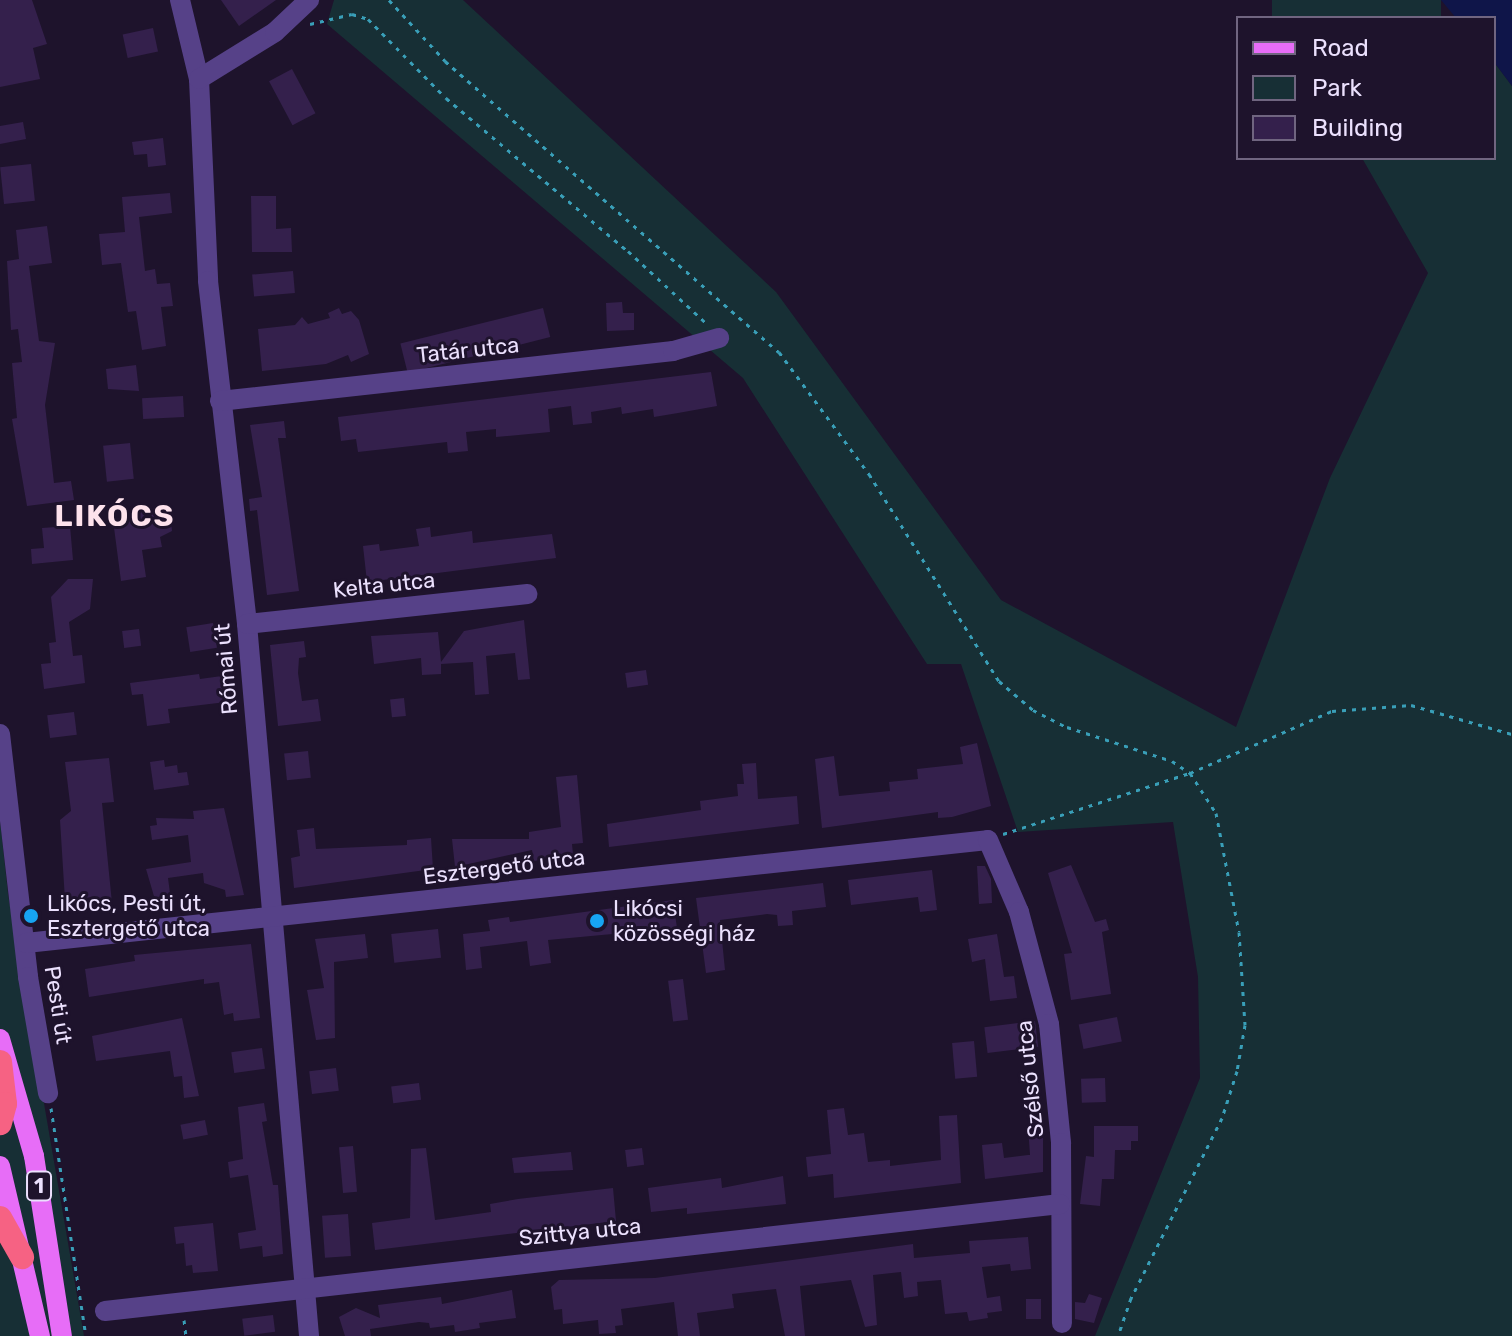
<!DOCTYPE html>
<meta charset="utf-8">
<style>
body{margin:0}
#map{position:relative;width:1512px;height:1336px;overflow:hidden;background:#1e132c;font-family:Rubik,sans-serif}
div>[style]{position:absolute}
.green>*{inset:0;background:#172f35;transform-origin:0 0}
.water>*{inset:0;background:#0f1549}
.building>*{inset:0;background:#34204c;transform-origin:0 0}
.path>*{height:3px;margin-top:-1.5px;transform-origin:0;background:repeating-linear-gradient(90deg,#399fb8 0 4px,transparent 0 10px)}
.minor>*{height:20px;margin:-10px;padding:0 10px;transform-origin:10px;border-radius:10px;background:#564188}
.major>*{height:20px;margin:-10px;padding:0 10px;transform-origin:10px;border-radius:10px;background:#e76df7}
.highway>*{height:24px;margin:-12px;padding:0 12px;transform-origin:12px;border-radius:12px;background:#f66283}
.dots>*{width:22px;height:22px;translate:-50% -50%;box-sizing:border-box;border:4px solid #1e132c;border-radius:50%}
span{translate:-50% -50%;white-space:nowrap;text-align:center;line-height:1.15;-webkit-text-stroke:6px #1e132c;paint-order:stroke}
.shield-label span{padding:2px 6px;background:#1e132c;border:2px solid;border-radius:6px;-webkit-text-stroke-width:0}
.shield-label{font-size:20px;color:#ebe0fd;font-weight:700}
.street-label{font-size:22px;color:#ebe0fd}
.poi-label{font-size:22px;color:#ebe0fd}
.left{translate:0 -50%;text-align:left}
.district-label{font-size:30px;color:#fde2ec;font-weight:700;letter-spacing:2px}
.legend{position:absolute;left:1236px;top:16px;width:260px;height:144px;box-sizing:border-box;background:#1e132c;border:2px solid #706580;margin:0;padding:10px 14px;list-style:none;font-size:24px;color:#ebe0fd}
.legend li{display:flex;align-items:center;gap:16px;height:40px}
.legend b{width:40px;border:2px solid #706580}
</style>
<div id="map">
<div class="green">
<i style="clip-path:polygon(334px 0,463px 0,776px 292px,1001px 600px,1236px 727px,1330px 478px,1428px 273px,1362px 158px,1494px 158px,1494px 62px,1512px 86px,1512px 1336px,1095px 1336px,1200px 1078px,1198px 977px,1173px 822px,1018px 832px,961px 664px,927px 664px,743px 378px,327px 24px)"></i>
<i style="left:1272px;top:0;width:169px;height:21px"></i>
<i style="clip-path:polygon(0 820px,8px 894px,84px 1336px,0 1336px)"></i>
</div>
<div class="water">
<i style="clip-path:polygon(1441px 0,1512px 0,1512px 86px,1494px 62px,1494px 18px,1456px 18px)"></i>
</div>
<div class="building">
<i style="clip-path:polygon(0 0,32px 0,47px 44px,33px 48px,40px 79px,0 87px)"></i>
<i style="clip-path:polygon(221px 0,276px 0,239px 26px)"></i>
<i style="left:153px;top:28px;width:24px;height:31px;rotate:78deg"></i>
<i style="left:292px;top:69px;width:50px;height:26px;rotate:62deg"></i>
<i style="clip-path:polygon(23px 122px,26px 139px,0 144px,0 126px)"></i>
<i style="clip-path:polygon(163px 138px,166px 165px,148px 167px,147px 154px,134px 155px,132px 142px)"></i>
<i style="left:31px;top:164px;width:37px;height:31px;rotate:84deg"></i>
<i style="clip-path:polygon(170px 193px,172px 213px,139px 217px,145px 271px,155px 269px,157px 284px,170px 283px,173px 306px,161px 307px,166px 346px,142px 350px,136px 311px,128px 312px,121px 263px,102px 265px,99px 234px,125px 232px,122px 197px)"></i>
<i style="clip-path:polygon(251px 196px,276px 196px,276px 229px,291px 228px,292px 252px,252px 252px)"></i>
<i style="clip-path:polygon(47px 226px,52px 263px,29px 266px,39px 341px,55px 343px,45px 405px,54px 483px,71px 481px,74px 500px,27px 506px,12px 419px,17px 418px,12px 363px,22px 362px,18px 329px,11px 330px,7px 261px,19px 259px,16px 230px)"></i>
<i style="left:293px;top:271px;width:22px;height:41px;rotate:85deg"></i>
<i style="clip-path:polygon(622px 302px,623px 313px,634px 313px,634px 330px,607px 331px,606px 303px)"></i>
<i style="clip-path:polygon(339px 308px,342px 314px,351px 311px,359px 320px,369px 354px,351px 362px,348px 355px,326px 364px,262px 371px,258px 329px,295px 325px,302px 317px,308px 324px,330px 318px,328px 313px)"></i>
<i style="left:543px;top:308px;width:30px;height:147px;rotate:76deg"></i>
<i style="clip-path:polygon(136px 365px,139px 391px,108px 389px,106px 369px)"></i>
<i style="clip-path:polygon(711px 372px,717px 406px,678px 413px,654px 417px,653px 409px,622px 414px,621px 407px,591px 412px,592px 423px,573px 425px,571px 406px,548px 409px,550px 432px,496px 437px,496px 429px,466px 432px,468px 451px,448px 453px,447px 442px,358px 452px,356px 439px,341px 441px,338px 417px)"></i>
<i style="left:183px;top:396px;width:21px;height:41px;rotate:87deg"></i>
<i style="clip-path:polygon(284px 421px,286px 438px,278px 438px,299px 591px,267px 595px,257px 510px,250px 511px,249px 499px,262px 497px,250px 425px)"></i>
<i style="left:130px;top:443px;width:36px;height:27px;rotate:84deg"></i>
<i style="clip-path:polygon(157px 508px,158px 519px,171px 522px,172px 531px,160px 537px,162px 547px,142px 550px,146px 577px,121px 581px,113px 520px)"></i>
<i style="clip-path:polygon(70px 526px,73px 560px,32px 564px,31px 549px,44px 548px,42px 528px)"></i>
<i style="clip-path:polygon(430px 527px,431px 537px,472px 531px,473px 543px,552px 534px,556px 558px,367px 582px,363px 546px,379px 544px,380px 551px,419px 546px,416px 529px)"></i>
<i style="clip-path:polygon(68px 579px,93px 579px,90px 609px,69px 622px,73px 656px,82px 655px,85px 683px,44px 689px,41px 664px,51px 663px,49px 643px,56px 642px,51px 597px)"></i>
<i style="clip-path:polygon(524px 620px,530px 679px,518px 680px,515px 653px,486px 656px,489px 694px,475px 695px,473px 662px,441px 664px,441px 674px,422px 675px,421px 658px,374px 664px,371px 636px,438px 632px,441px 662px,464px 631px)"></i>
<i style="left:213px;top:623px;width:25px;height:27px;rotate:81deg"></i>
<i style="left:139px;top:629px;width:17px;height:17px;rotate:83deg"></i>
<i style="clip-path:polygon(304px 641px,306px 657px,299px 658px,298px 673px,302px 701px,318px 699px,321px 721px,278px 726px,270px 645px)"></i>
<i style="left:646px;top:670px;width:15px;height:21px;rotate:82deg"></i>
<i style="clip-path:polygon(199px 674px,200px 679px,222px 676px,226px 702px,168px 709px,170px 723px,147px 726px,143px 694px,132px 695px,130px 683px)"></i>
<i style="left:404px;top:698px;width:18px;height:14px;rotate:84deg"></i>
<i style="left:74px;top:712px;width:23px;height:27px;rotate:83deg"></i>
<i style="clip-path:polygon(977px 743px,991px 806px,952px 817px,938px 818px,938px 812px,822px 828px,815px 759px,834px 756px,839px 796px,890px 791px,889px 782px,918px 779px,917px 769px,963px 764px,960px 747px)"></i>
<i style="left:308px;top:751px;width:27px;height:24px;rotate:84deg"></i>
<i style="clip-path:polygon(109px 758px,114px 802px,102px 803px,112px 903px,93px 905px,93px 897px,65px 900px,60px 820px,71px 811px,65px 762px)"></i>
<i style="clip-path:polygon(164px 760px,165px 767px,177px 765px,178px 773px,187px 772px,189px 785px,154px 790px,150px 762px)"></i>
<i style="clip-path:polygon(756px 763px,758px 799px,797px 796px,799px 824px,609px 847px,607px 824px,701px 810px,700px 801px,738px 796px,737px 784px,744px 784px,742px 764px)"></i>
<i style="clip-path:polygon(577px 775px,583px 843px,572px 844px,573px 854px,534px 861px,532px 850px,455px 867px,452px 839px,529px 839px,529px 832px,561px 827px,556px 777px)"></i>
<i style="clip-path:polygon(224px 808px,244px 895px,226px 897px,225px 890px,204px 883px,203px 873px,168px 878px,171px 901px,156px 903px,146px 869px,191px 862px,188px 835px,152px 840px,150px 826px,157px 825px,156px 818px,194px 819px,193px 811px)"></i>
<i style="clip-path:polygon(314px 828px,316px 849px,407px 845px,407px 840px,431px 838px,433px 869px,294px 888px,291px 858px,300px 856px,297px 830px)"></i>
<i style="clip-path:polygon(1071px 865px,1095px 922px,1106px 919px,1109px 930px,1102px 932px,1111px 994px,1071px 1000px,1064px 954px,1072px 953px,1048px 873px)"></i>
<i style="clip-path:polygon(977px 866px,985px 866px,991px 879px,992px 903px,979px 904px)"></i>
<i style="clip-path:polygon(932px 870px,937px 910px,920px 912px,918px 897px,851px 905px,848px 880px)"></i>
<i style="clip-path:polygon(823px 883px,826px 907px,792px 911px,793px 925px,778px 926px,777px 915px,767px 914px,720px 920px,725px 970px,706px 973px,696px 898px)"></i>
<i style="clip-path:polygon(673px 900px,677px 928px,548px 940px,551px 963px,530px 966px,527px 941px,480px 947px,482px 968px,466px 970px,463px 934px,490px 931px,488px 920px,509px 917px,510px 922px)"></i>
<i style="left:438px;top:929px;width:29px;height:47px;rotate:84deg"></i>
<i style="clip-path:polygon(365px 934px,368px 958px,334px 962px,335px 1038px,316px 1040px,307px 990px,324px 988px,315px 939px)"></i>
<i style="clip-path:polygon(997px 934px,1004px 977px,1014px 976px,1017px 998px,990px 1001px,985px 959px,972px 962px,968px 939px)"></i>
<i style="clip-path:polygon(251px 944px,260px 1018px,234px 1021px,233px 1013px,224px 1015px,219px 982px,204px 984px,204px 979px,89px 997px,85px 969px,135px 961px,134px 955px)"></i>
<i style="left:683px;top:979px;width:41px;height:15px;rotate:83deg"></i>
<i style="left:1117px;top:1017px;width:25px;height:39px;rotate:79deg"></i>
<i style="clip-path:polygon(182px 1018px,199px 1096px,184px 1098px,182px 1076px,174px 1077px,170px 1051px,96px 1061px,92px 1036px)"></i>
<i style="left:1035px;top:1021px;width:26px;height:51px;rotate:83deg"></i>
<i style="left:974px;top:1041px;width:36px;height:22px;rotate:85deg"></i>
<i style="left:262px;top:1048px;width:21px;height:31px;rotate:82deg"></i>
<i style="left:336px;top:1068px;width:23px;height:27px;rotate:83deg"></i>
<i style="left:1105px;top:1078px;width:24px;height:24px;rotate:88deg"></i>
<i style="left:419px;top:1083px;width:17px;height:28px;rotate:83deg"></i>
<i style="clip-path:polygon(264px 1103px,267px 1121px,262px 1122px,273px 1185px,278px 1185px,283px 1254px,263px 1257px,262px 1246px,240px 1249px,238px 1233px,256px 1230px,248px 1175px,230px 1178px,228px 1162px,243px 1159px,238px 1107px)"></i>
<i style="clip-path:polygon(844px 1108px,848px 1135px,864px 1133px,868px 1162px,890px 1160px,890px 1166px,941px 1160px,939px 1116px,957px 1115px,961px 1183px,834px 1198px,833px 1174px,808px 1177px,806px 1157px,831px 1154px,827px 1110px)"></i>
<i style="left:205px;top:1120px;width:15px;height:25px;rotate:79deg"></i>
<i style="clip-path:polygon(1028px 1126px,1043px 1126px,1043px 1172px,985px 1179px,982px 1145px,1002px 1143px,1004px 1158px,1036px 1154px,1030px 1155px)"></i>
<i style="clip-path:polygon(1094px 1126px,1138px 1126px,1138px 1141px,1131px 1141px,1131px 1150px,1115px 1150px,1114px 1179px,1102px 1179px,1100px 1206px,1080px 1204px,1086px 1156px,1094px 1157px)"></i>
<i style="left:353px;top:1146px;width:46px;height:14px;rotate:85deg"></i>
<i style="clip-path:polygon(426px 1148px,435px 1220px,491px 1212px,490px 1204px,518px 1199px,613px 1188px,616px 1221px,375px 1250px,372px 1223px,410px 1218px,411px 1149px)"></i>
<i style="left:642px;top:1148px;width:17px;height:17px;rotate:83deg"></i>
<i style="clip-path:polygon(571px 1152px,573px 1170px,514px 1173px,512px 1158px)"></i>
<i style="clip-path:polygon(783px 1176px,786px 1204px,687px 1214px,687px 1208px,651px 1212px,648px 1188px,721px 1178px,722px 1188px)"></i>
<i style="left:348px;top:1214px;width:42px;height:26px;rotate:86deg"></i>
<i style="clip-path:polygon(213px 1223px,218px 1271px,193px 1273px,192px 1265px,186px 1266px,184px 1243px,176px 1244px,174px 1227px)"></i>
<i style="clip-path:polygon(1028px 1237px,1031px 1269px,1011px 1271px,1010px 1264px,982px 1267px,987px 1298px,1000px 1296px,1002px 1311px,987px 1313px,988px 1318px,969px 1321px,967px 1312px,945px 1314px,941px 1280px,917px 1282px,918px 1296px,904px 1298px,901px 1272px,873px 1275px,877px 1325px,865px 1327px,851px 1280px,800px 1286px,805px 1336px,785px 1336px,776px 1289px,732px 1294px,734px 1308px,697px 1313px,700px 1336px,678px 1336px,674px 1302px,621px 1309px,623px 1325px,615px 1326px,616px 1333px,599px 1334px,598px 1320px,563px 1324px,562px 1309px,554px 1310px,551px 1287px,559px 1280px,655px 1278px,913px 1244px,914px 1258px,970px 1253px,969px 1241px)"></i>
<i style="clip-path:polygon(512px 1290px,516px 1318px,479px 1323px,480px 1328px,455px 1332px,454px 1325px,430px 1328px,429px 1323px,419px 1322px,370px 1329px,371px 1336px,345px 1336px,339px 1317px,356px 1308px,380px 1318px,378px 1305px,441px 1297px,442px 1304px)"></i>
<i style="clip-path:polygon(1089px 1294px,1102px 1298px,1094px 1323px,1075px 1319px,1075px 1302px,1085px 1303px)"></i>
<i style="left:1026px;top:1299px;width:15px;height:20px"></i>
<i style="left:273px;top:1315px;width:17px;height:31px;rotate:83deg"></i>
</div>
<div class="path">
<i style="left:389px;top:0;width:83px;rotate:47.4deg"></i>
<i style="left:445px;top:61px;width:443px;rotate:41.1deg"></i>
<i style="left:779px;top:352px;width:152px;rotate:53.6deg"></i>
<i style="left:869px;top:474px;width:244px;rotate:57.9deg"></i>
<i style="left:999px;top:681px;width:45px;rotate:40.5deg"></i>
<i style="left:1033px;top:710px;width:38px;rotate:27deg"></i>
<i style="left:1067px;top:727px;width:110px;rotate:17.9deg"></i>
<i style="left:1172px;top:761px;width:22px;rotate:34deg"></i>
<i style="left:1190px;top:773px;width:48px;rotate:57deg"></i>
<i style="left:1216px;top:813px;width:121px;rotate:79.1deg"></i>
<i style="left:1239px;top:932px;width:93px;rotate:86.3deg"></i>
<i style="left:1245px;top:1025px;width:47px;rotate:99.9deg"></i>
<i style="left:1237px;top:1071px;width:49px;rotate:107.7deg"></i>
<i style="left:1222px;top:1118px;width:202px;rotate:116.8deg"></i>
<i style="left:1131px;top:1298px;width:40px;rotate:108.9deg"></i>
<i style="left:310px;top:24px;width:43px;rotate:-13.4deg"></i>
<i style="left:352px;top:14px;width:17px;rotate:17deg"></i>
<i style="left:368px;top:19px;width:111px;rotate:45.4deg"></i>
<i style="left:446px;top:98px;width:238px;rotate:40.1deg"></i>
<i style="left:628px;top:251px;width:108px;rotate:42.7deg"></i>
<i style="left:1003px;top:834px;width:197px;rotate:-18.1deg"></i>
<i style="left:1190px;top:773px;width:155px;rotate:-23.6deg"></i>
<i style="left:1332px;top:711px;width:79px;rotate:-4.3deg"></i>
<i style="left:1411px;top:705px;width:105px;rotate:16deg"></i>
<i style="left:51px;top:1108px;width:231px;rotate:81.3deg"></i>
<i style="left:184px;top:1320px;width:16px;rotate:83deg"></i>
</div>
<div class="minor">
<i style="left:180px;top:0;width:81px;rotate:76.5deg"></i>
<i style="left:199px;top:79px;width:202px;rotate:87.4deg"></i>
<i style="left:208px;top:281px;width:345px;rotate:83.5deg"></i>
<i style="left:247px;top:624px;width:715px;rotate:85.02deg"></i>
<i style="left:199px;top:79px;width:89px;rotate:-31.7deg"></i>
<i style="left:275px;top:32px;width:47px;rotate:-43.3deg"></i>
<i style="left:220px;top:401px;width:456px;rotate:-6.3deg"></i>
<i style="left:673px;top:351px;width:48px;rotate:-15.8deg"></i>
<i style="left:247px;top:624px;width:282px;rotate:-6.1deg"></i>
<i style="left:0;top:734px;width:245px;rotate:83.4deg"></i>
<i style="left:28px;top:977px;width:118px;rotate:80.2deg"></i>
<i style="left:26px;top:943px;width:967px;rotate:-6.11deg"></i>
<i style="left:988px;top:840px;width:78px;rotate:66.7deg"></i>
<i style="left:1019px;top:912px;width:116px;rotate:75deg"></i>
<i style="left:1049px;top:1024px;width:120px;rotate:84.2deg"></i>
<i style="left:1061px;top:1143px;width:180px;rotate:89.7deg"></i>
<i style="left:105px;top:1311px;width:961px;rotate:-6.39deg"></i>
</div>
<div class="major">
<i style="left:0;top:1039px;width:122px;rotate:73.8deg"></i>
<i style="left:34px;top:1156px;width:182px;rotate:81.2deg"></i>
<i style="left:0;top:1166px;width:175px;rotate:76.8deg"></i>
</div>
<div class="highway">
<i style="left:0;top:1062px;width:42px;rotate:83.2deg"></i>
<i style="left:5px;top:1104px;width:20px;rotate:105deg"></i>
<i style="left:0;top:1218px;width:45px;rotate:60.6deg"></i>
</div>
<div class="dots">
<i style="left:31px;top:916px;background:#17a4f2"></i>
<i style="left:597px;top:921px;background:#17a4f2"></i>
</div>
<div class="shield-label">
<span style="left:39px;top:1186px">1</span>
</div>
<div class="street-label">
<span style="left:468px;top:350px;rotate:-6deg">Tatár utca</span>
<span style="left:384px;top:585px;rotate:-6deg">Kelta utca</span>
<span style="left:226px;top:669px;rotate:-95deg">Római út</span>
<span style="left:504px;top:867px;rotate:-7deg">Esztergető utca</span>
<span style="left:58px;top:1005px;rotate:81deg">Pesti út</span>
<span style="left:1030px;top:1079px;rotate:-96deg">Szélső utca</span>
<span style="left:580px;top:1232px;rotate:-6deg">Szittya utca</span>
</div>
<div class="poi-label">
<span class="left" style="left:47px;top:916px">Likócs, Pesti út,<br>Esztergető utca</span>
<span class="left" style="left:613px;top:921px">Likócsi<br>közösségi ház</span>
</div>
<div class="district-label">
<span style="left:115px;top:516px">LIKÓCS</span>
</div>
<ul class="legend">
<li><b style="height:10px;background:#e76df7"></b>Road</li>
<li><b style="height:22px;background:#172f35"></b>Park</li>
<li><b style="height:22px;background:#34204c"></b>Building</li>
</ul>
</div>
